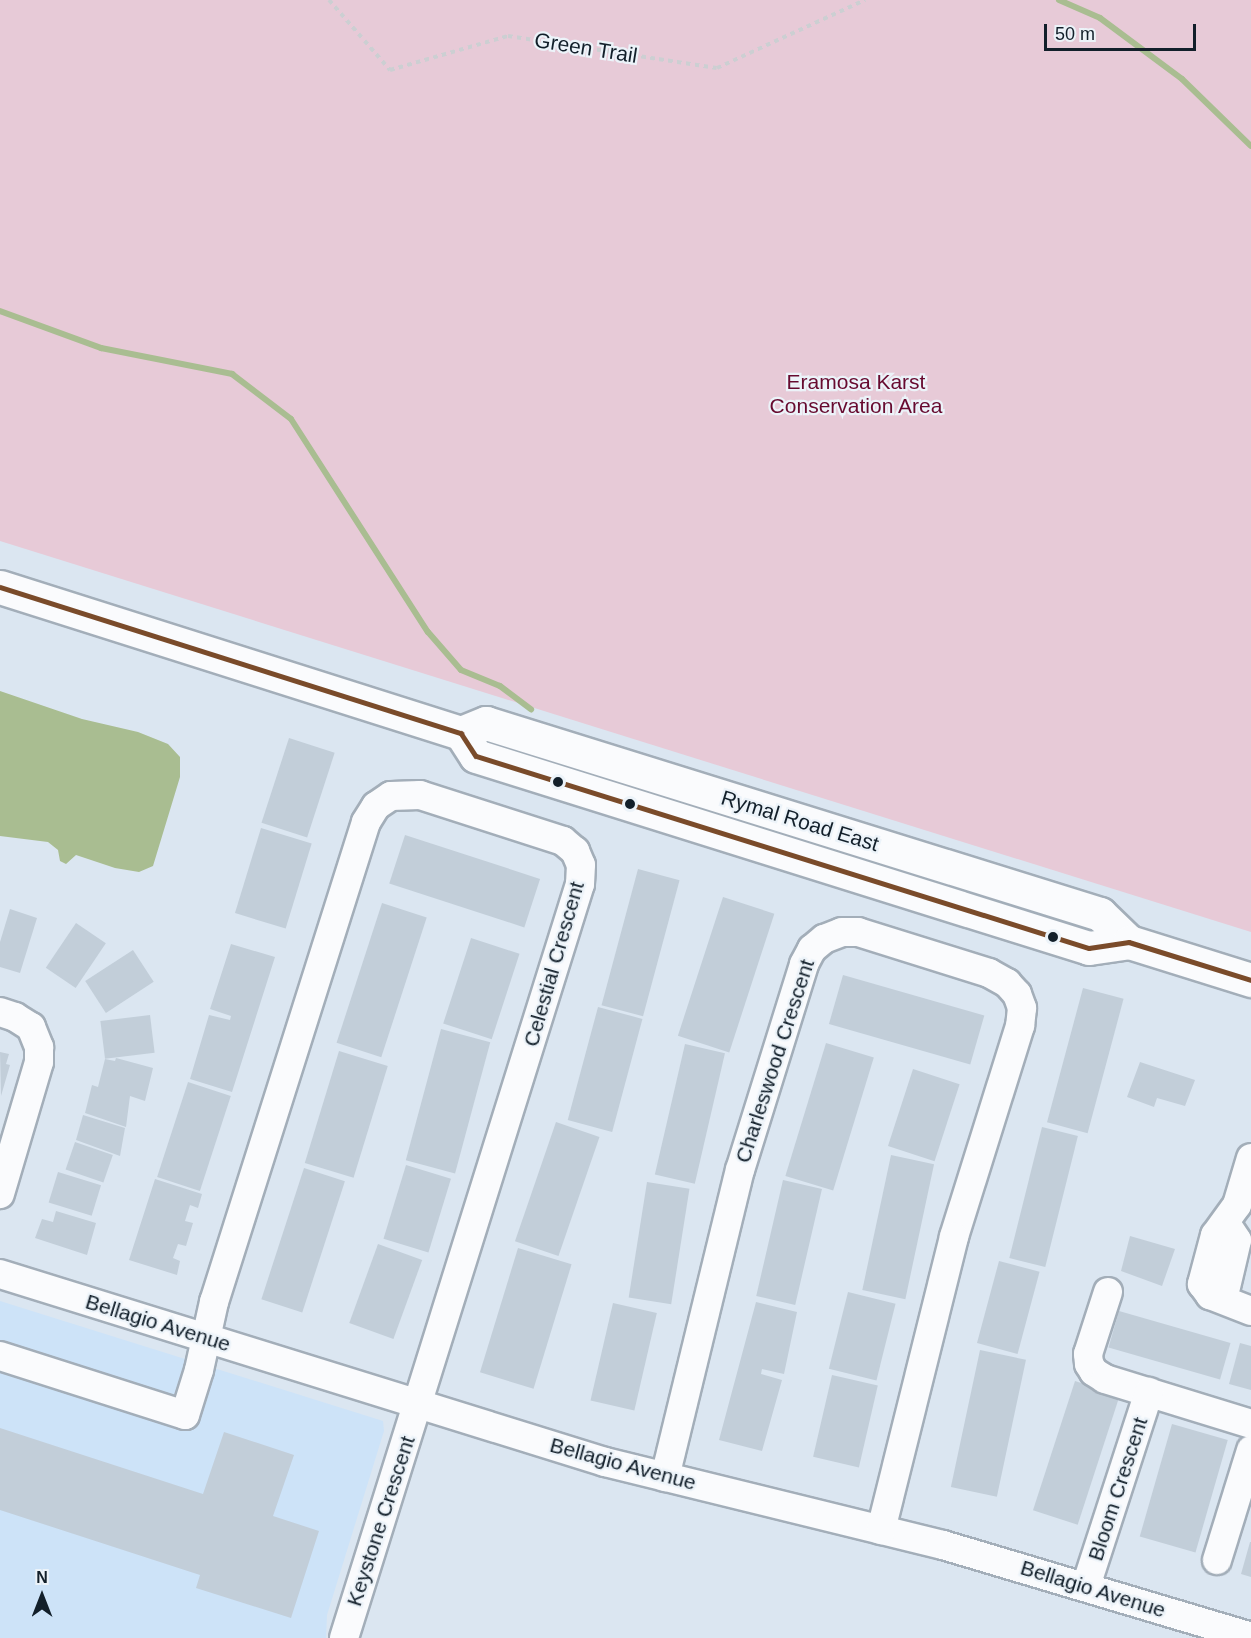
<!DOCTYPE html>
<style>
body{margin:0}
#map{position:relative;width:1251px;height:1638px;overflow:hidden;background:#dbe6f1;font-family:Helvetica,sans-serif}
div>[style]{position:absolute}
.built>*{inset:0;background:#cde3f8}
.green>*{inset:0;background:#e7cad7}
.water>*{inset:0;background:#a9bd91}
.stream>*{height:6px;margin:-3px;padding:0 3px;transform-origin:3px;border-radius:3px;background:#a9bd91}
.building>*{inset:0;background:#c2ced9;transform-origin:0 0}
.path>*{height:4px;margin-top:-2px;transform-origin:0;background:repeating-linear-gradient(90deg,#cccfd2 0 4.5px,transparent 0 9px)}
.roads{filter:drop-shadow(2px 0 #a3aeb9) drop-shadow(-2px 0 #a3aeb9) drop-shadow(0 2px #a3aeb9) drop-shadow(0 -2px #a3aeb9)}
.minor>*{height:28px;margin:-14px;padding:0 14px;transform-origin:14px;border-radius:14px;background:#fafbfd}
.major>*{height:33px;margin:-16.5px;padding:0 16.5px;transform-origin:16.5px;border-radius:16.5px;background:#fafbfd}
.bus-1>*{height:4.5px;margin:-2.25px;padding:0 2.25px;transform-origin:2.25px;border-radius:2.25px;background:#7a4b2a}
.dots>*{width:16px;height:16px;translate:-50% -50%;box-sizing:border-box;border:3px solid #ecf3f9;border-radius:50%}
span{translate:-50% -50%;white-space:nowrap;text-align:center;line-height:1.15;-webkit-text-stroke:4.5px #ecf3f9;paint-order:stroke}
.street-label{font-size:21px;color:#121f2a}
.park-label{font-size:21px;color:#670a2f}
.north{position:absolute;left:12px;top:1566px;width:60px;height:60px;-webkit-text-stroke:4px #ecf3f9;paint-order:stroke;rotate:0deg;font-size:16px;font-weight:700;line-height:24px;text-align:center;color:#121f2a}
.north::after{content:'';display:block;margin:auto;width:21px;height:27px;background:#121f2a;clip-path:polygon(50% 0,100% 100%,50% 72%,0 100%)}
.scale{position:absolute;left:1044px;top:24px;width:152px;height:27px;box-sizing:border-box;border:3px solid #121f2a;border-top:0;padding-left:8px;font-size:18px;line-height:21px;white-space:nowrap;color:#121f2a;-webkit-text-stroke:4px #ecf3f9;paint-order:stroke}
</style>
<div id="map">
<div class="built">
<i style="clip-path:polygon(0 1301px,383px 1421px,384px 1431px,327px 1615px,326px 1638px,0 1638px)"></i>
</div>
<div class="green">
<i style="clip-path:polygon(0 0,1251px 0,1251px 932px,0 541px)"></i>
</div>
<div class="water">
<i style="clip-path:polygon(0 691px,82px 719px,138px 732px,168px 744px,180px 757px,180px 777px,153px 866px,139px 872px,115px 868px,76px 855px,66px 864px,60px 861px,58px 850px,48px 842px,0 836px)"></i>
</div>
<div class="stream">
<i style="left:1059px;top:0;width:45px;rotate:23.7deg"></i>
<i style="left:1100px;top:18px;width:102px;rotate:36.6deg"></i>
<i style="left:1182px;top:79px;width:96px;rotate:44.2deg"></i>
<i style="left:0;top:311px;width:108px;rotate:20.1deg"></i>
<i style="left:101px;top:348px;width:134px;rotate:11.2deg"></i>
<i style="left:232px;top:374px;width:74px;rotate:37.3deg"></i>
<i style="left:291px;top:419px;width:253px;rotate:57.3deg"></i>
<i style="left:428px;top:632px;width:50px;rotate:49deg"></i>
<i style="left:461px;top:670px;width:42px;rotate:22.3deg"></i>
<i style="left:500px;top:686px;width:39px;rotate:37deg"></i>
</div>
<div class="building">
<i style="left:289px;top:738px;width:48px;height:89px;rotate:18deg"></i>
<i style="left:261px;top:828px;width:53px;height:89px;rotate:17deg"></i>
<i style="left:405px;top:835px;width:142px;height:51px;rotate:18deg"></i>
<i style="left:638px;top:869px;width:43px;height:141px;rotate:15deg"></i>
<i style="left:723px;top:897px;width:54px;height:146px;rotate:18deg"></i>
<i style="left:382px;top:903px;width:47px;height:147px;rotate:18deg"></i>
<i style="clip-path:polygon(10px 909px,37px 918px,20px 973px,0 967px,0 942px)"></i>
<i style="left:76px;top:923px;width:36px;height:54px;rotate:34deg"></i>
<i style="left:471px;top:938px;width:51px;height:90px;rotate:18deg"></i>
<i style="clip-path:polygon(231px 944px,275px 957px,232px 1092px,190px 1079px,209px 1015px,230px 1020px,231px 1016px,210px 1009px)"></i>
<i style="left:133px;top:950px;width:38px;height:57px;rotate:57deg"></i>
<i style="left:843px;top:975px;width:147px;height:51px;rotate:16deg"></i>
<i style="left:1083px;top:988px;width:42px;height:139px;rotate:15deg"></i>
<i style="left:598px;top:1007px;width:46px;height:117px;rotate:15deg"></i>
<i style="left:150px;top:1015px;width:38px;height:50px;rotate:83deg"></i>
<i style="left:441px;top:1029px;width:51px;height:136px;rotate:15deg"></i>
<i style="left:826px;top:1043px;width:50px;height:139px;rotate:17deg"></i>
<i style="left:685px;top:1044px;width:41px;height:134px;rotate:13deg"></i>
<i style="left:339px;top:1051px;width:51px;height:117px;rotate:17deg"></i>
<i style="clip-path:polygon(0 1052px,9px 1054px,6px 1064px,10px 1065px,1px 1096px)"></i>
<i style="clip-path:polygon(116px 1058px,153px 1068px,145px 1101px,130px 1096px,126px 1127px,85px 1113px,92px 1085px,98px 1087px,105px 1059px,115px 1061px)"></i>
<i style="clip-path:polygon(1140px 1062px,1195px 1080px,1185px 1106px,1157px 1098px,1154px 1107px,1127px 1097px)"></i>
<i style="left:913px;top:1069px;width:49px;height:81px;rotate:18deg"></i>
<i style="left:188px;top:1082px;width:45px;height:100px;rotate:18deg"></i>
<i style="clip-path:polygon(83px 1115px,125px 1128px,120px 1156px,76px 1140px)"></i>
<i style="left:556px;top:1122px;width:46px;height:126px;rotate:19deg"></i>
<i style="left:1042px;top:1127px;width:37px;height:135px;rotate:14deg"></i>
<i style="left:75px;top:1142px;width:40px;height:29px;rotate:19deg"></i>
<i style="left:891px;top:1155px;width:44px;height:138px;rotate:12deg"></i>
<i style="left:406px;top:1165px;width:47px;height:77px;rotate:17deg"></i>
<i style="left:304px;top:1168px;width:43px;height:138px;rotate:18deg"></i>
<i style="left:58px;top:1172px;width:45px;height:32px;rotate:17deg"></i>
<i style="clip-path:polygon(155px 1179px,202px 1194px,198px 1208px,190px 1205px,185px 1221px,193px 1223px,186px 1246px,178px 1244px,173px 1258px,180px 1261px,177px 1275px,129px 1260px)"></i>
<i style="left:783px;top:1180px;width:40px;height:119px;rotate:13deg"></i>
<i style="left:647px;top:1182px;width:43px;height:117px;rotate:9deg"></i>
<i style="clip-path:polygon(56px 1211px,96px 1223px,87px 1255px,35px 1238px,42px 1219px,53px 1222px)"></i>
<i style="clip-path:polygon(1130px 1236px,1175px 1249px,1162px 1286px,1121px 1271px)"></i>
<i style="left:378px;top:1244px;width:47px;height:84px;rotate:20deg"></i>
<i style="left:518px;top:1248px;width:56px;height:130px;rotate:17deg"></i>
<i style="left:999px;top:1261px;width:42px;height:85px;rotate:15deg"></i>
<i style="left:848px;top:1292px;width:49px;height:79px;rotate:14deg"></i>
<i style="clip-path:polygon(756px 1302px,797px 1312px,784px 1374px,762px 1369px,761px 1374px,782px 1380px,762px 1451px,719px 1440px)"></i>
<i style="left:613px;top:1303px;width:45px;height:100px;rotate:13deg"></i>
<i style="left:1119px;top:1311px;width:116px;height:38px;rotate:16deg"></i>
<i style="clip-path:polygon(1240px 1343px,1251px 1346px,1251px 1390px,1229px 1384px)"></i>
<i style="left:980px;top:1350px;width:47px;height:140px;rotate:12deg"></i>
<i style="left:832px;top:1375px;width:47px;height:84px;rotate:13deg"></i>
<i style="left:1075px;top:1381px;width:47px;height:136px;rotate:18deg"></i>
<i style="left:1172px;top:1424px;width:58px;height:117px;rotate:16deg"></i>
<i style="clip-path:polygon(0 1428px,203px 1494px,224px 1432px,294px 1455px,273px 1516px,319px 1531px,291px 1618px,196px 1588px,200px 1575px,0 1510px)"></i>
<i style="clip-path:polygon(1250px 1542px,1251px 1542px,1251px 1577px,1241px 1574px)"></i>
</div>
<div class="path">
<i style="left:329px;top:0;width:93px;rotate:48.9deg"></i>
<i style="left:390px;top:70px;width:123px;rotate:-16.1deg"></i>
<i style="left:508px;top:36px;width:211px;rotate:8.7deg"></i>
<i style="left:717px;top:68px;width:163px;rotate:-24.7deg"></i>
</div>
<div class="roads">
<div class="minor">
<i style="left:0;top:1012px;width:16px;rotate:18deg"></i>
<i style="left:15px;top:1017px;width:19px;rotate:32deg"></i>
<i style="left:31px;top:1027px;width:22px;rotate:68deg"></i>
<i style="left:39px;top:1047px;width:15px;rotate:90deg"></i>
<i style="left:39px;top:1062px;width:138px;rotate:106.5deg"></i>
<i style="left:1251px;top:1158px;width:49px;rotate:106.6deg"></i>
<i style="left:1237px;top:1205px;width:37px;rotate:126deg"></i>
<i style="left:1215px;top:1235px;width:51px;rotate:104.9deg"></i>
<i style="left:1202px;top:1284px;width:14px;rotate:54deg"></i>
<i style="left:1210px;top:1295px;width:44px;rotate:21.3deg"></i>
<i style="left:0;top:1274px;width:634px;rotate:17.26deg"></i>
<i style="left:605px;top:1462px;width:348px;rotate:13.8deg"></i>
<i style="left:943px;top:1545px;width:321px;rotate:16.6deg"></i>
<i style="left:1226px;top:1287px;width:48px;rotate:-76.8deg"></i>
<i style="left:1237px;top:1240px;width:14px;rotate:-124deg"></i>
<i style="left:1108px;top:1292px;width:65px;rotate:107.9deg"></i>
<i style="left:1088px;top:1354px;width:10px;rotate:84deg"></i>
<i style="left:1089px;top:1364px;width:9px;rotate:58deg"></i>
<i style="left:1094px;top:1372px;width:13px;rotate:32deg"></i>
<i style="left:1105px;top:1379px;width:153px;rotate:17.1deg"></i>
<i style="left:0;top:1356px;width:194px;rotate:17.7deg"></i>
<i style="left:185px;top:1415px;width:47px;rotate:-72.7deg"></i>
<i style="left:199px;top:1370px;width:70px;rotate:-77.6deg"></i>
<i style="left:214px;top:1302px;width:503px;rotate:-72.43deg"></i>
<i style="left:366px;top:822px;width:19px;rotate:-58deg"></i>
<i style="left:376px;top:806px;width:18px;rotate:-34deg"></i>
<i style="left:391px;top:796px;width:29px;rotate:-2deg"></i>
<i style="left:420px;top:795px;width:150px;rotate:17.8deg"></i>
<i style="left:563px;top:841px;width:16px;rotate:40deg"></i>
<i style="left:575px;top:851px;width:15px;rotate:67deg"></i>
<i style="left:581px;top:865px;width:19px;rotate:93deg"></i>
<i style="left:580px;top:884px;width:790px;rotate:107.38deg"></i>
<i style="left:665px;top:1477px;width:316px;rotate:-76.3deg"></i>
<i style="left:740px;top:1170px;width:216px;rotate:-72.7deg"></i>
<i style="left:804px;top:964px;width:17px;rotate:-62deg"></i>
<i style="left:812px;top:949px;width:16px;rotate:-40deg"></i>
<i style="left:824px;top:939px;width:19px;rotate:-21deg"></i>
<i style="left:842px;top:932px;width:16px"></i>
<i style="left:858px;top:932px;width:137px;rotate:17.4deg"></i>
<i style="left:989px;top:973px;width:21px;rotate:29deg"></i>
<i style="left:1007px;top:983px;width:15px;rotate:48deg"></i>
<i style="left:1017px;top:994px;width:15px;rotate:70deg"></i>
<i style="left:1022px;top:1008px;width:18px;rotate:96deg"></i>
<i style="left:1020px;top:1026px;width:221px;rotate:107.4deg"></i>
<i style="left:954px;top:1237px;width:302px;rotate:104deg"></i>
<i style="left:1217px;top:1560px;width:115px;rotate:-72.8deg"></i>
<i style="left:1086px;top:1586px;width:204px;rotate:-72deg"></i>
</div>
<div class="major">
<i style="left:0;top:587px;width:484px;rotate:17.6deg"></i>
<i style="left:461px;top:733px;width:27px;rotate:-22deg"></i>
<i style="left:486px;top:723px;width:643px;rotate:17.28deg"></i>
<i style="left:1100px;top:914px;width:40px;rotate:44deg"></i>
<i style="left:461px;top:733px;width:27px;rotate:57deg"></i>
<i style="left:476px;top:756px;width:642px;rotate:17.39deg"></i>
<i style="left:1089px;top:948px;width:40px;rotate:-8.5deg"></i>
<i style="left:1129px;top:942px;width:128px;rotate:17.3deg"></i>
</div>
</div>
<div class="bus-1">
<i style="left:0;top:587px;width:484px;rotate:17.6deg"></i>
<i style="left:461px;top:733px;width:27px;rotate:57deg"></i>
<i style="left:476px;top:756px;width:642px;rotate:17.39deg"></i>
<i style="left:1089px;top:948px;width:40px;rotate:-8.5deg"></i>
<i style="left:1129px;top:942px;width:128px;rotate:17.3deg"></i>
</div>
<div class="dots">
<i style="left:558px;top:782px;background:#121f2a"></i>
<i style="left:630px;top:804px;background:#121f2a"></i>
<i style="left:1053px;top:937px;background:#121f2a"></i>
</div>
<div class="street-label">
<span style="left:586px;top:48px;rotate:9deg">Green Trail</span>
<span style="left:800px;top:821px;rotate:17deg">Rymal Road East</span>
<span style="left:554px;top:964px;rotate:-74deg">Celestial Crescent</span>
<span style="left:775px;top:1061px;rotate:-72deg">Charleswood Crescent</span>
<span style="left:158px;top:1323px;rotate:17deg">Bellagio Avenue</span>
<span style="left:623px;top:1464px;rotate:15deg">Bellagio Avenue</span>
<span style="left:1118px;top:1489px;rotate:-72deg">Bloom Crescent</span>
<span style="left:381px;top:1521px;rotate:-72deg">Keystone Crescent</span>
<span style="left:1093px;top:1589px;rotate:17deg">Bellagio Avenue</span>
</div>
<div class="park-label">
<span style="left:856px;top:394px">Eramosa Karst<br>Conservation Area</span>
</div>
<div class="north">N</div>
<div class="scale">50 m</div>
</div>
